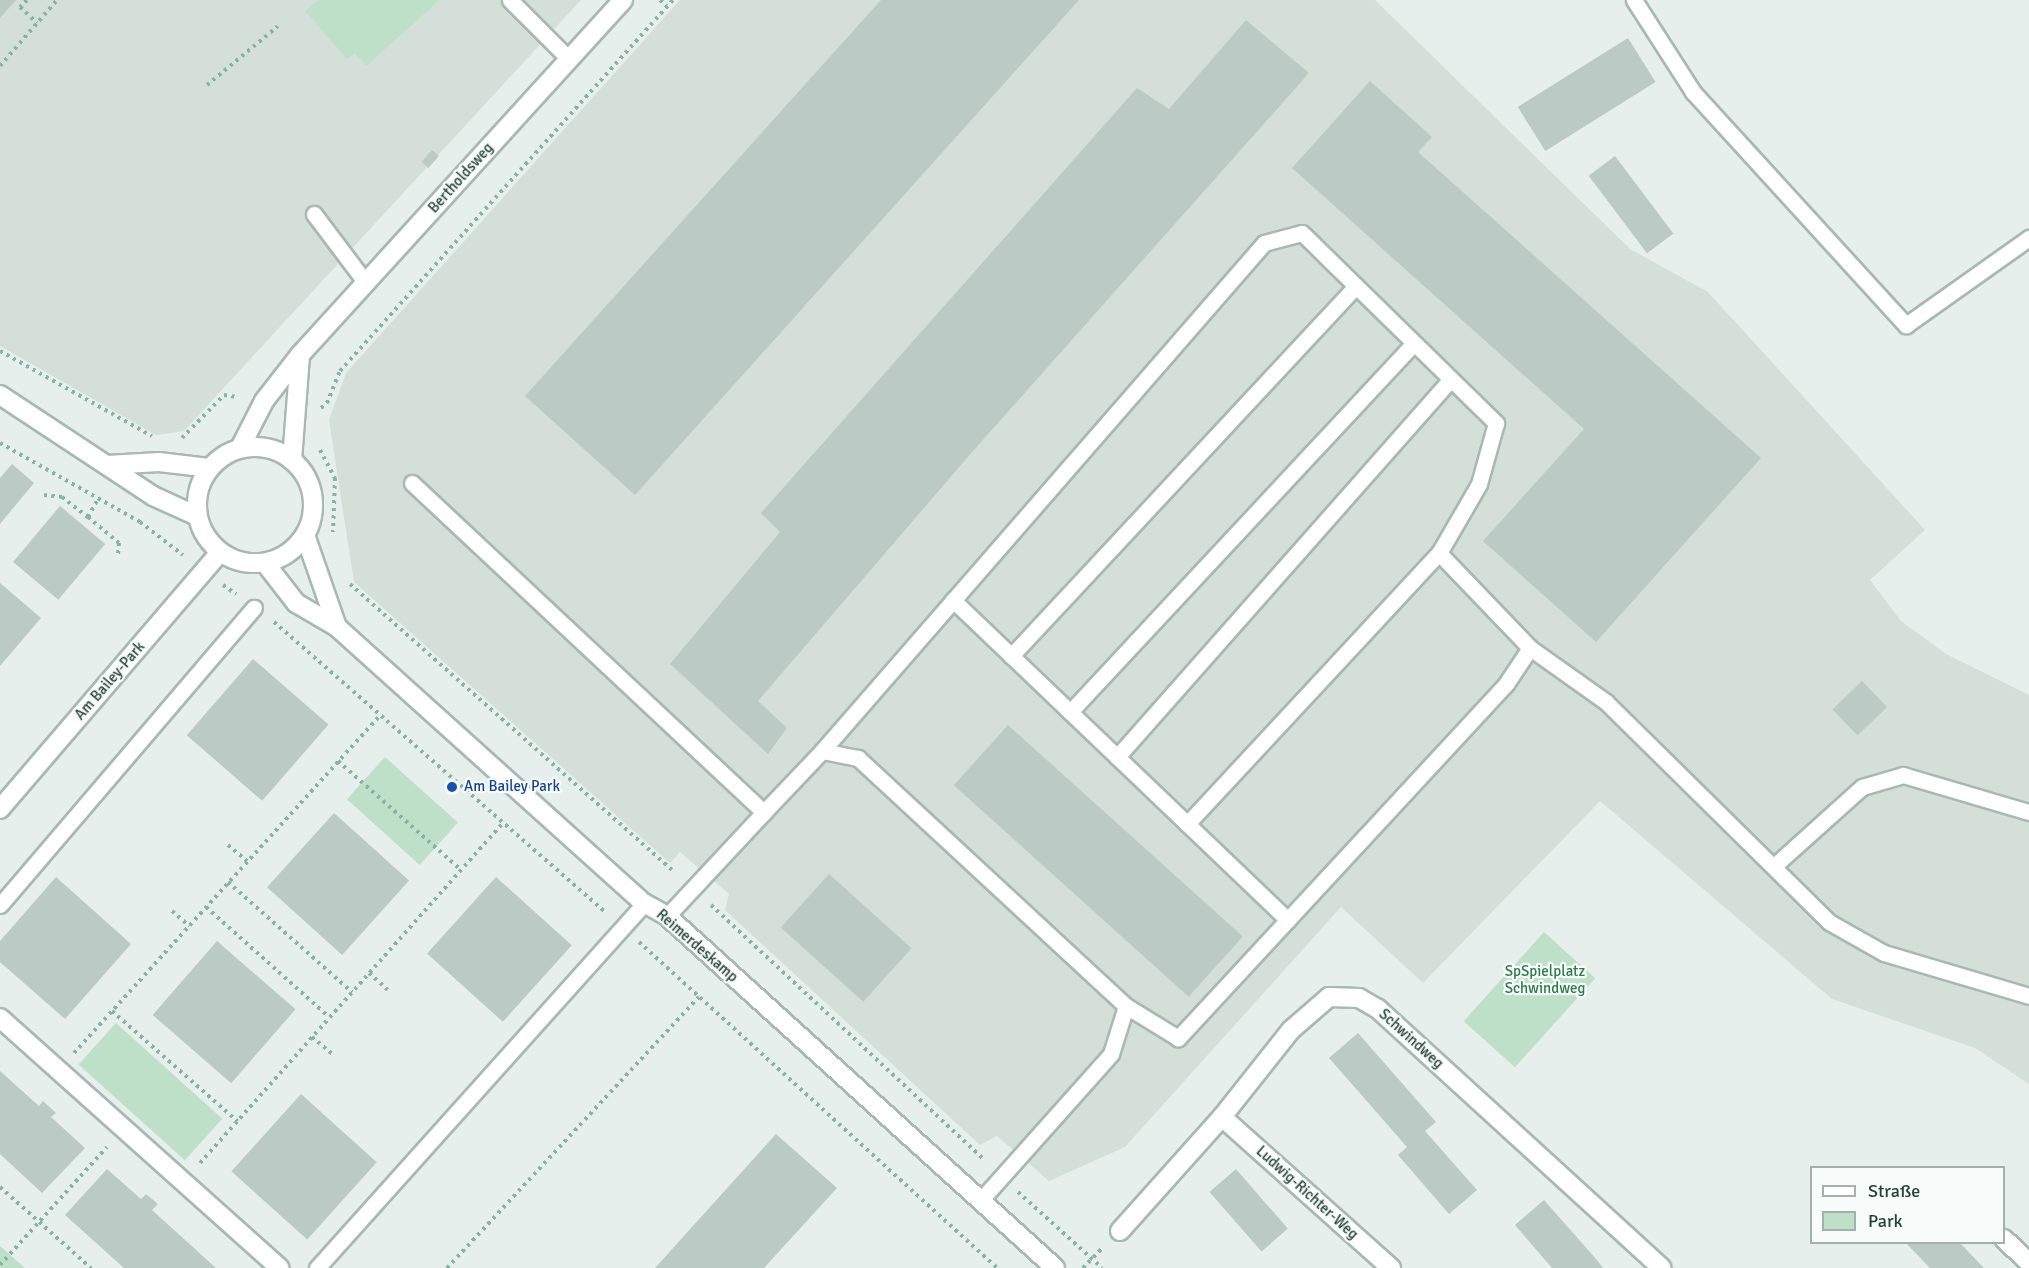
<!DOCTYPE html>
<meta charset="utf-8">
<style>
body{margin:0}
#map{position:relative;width:2029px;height:1268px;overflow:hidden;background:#e6efeb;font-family:Signika,sans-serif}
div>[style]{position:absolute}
.built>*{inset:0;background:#d4dfda}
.green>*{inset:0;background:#bfe0c8;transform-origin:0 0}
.building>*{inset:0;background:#bbcac4;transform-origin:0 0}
.path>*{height:4px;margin-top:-2px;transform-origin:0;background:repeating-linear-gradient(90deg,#86b3a5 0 3px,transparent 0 7.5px)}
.roads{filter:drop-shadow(2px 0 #a8b8b2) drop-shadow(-2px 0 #a8b8b2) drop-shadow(0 2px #a8b8b2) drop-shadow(0 -2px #a8b8b2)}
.lane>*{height:15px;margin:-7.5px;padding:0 7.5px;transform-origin:7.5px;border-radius:7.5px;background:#fff}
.street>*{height:18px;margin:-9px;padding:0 9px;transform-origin:9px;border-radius:9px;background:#fff}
.secondary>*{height:18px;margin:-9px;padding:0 9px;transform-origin:9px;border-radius:9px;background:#fff}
.secondary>.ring{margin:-9px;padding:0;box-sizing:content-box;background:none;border:18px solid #fff;border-radius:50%}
.dots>*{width:16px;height:16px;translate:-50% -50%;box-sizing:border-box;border:3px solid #f7fbf9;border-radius:50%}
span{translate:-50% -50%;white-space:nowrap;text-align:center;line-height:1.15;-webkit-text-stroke:4.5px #f7fbf9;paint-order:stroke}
.street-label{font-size:15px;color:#24423a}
.transit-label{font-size:15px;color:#164399}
.left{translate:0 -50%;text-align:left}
.park-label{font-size:15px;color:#2d7a4b}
.legend{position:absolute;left:1810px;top:1166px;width:195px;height:78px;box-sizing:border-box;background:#f7fbf9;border:2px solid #a3b1ad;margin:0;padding:8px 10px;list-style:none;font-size:18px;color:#24423a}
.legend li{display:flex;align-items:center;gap:12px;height:30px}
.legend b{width:30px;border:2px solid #a3b1ad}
</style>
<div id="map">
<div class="built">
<i style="clip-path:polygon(0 0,581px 0,184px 431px,156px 435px,0 346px)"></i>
<i style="clip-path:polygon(680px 0,1375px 0,1630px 249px,1708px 292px,1925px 530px,1870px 580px,1901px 621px,1946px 654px,2029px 695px,2029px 1084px,1975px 1048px,1832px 999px,1600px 801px,1423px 983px,1341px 907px,1125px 1147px,1049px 1181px,997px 1136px,980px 1145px,725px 910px,729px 894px,680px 852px,670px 863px,354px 582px,329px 420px,346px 373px)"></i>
</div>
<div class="green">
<i style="clip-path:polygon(318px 0,440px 0,366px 66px,355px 53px,347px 59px,305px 11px)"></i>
<i style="left:385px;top:757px;width:98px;height:57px;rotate:42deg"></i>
<i style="left:1544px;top:932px;width:69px;height:120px;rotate:42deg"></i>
<i style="left:116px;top:1023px;width:143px;height:56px;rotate:42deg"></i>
<i style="clip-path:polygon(0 1246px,25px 1268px,0 1268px)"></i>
</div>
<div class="building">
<i style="clip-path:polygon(0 0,16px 0,0 18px)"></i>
<i style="clip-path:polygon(881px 0,1079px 0,635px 495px,525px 396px)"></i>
<i style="clip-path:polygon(1246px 20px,1309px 73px,973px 451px,758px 701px,787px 728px,768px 754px,670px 664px,780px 532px,761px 513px,1137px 88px,1169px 109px)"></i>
<i style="left:1628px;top:38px;width:52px;height:130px;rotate:58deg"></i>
<i style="clip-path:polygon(1370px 81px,1432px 137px,1418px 152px,1761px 458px,1596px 642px,1483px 541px,1584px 429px,1292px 168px)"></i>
<i style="left:432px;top:150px;width:9px;height:16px;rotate:41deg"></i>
<i style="left:1615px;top:156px;width:97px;height:33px;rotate:53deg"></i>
<i style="clip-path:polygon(12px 464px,34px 483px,0 524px,0 478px)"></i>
<i style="left:60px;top:506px;width:59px;height:73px;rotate:40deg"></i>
<i style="clip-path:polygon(0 583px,41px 618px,0 666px)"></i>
<i style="left:253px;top:659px;width:100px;height:101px;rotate:41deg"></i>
<i style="left:1862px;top:681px;width:36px;height:41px;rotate:46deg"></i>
<i style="left:1008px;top:725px;width:316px;height:81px;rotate:42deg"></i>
<i style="left:334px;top:813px;width:101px;height:100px;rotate:42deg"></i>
<i style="left:829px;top:874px;width:111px;height:72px;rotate:42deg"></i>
<i style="clip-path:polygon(56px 877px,131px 944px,65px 1019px,0 962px,0 941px)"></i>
<i style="left:496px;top:877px;width:102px;height:103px;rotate:42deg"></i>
<i style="left:217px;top:941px;width:104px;height:98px;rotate:41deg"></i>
<i style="clip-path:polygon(1358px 1033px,1436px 1122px,1425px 1131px,1477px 1190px,1449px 1214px,1398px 1155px,1407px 1147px,1329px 1058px)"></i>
<i style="clip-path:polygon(0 1071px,39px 1106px,43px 1101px,56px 1113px,51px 1117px,85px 1148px,42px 1193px,0 1154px)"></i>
<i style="left:301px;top:1094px;width:102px;height:104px;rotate:42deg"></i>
<i style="clip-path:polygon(776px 1134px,837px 1188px,764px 1268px,655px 1268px)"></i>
<i style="clip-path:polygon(107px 1169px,141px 1199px,146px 1194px,158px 1204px,152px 1210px,216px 1268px,124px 1268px,65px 1215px)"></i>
<i style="left:1236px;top:1169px;width:79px;height:35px;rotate:49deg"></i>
<i style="clip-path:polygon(1544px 1200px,1596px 1259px,1603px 1268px,1552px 1268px,1515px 1225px)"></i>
<i style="clip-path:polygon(1905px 1242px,1959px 1242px,1984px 1268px,1930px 1268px)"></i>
</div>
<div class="path">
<i style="left:27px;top:0;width:10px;rotate:135deg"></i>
<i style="left:20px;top:7px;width:23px;rotate:43deg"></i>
<i style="left:660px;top:0;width:9px;rotate:41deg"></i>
<i style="left:0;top:66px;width:87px;rotate:-49.2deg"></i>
<i style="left:207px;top:85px;width:92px;rotate:-39.7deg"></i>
<i style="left:0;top:351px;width:174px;rotate:29.2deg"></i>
<i style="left:321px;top:408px;width:8px;rotate:-40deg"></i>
<i style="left:327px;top:403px;width:35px;rotate:-68deg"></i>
<i style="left:340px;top:371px;width:499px;rotate:-48.1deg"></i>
<i style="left:182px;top:438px;width:60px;rotate:-45.7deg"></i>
<i style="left:224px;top:395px;width:13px;rotate:9deg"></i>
<i style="left:0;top:443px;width:161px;rotate:29.4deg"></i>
<i style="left:140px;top:522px;width:54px;rotate:37.5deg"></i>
<i style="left:320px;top:450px;width:32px;rotate:62deg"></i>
<i style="left:335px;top:478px;width:54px;rotate:92.1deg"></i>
<i style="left:44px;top:495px;width:18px;rotate:6deg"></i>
<i style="left:62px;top:497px;width:33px;rotate:38deg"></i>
<i style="left:88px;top:517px;width:40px;rotate:40deg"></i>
<i style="left:119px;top:543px;width:11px;rotate:95deg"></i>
<i style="left:88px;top:517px;width:21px;rotate:-61deg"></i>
<i style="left:350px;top:584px;width:433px;rotate:41.6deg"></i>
<i style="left:223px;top:585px;width:16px;rotate:35deg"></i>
<i style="left:274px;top:622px;width:439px;rotate:41.2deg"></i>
<i style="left:338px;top:761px;width:164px;rotate:41.5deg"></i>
<i style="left:228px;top:845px;width:25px;rotate:40deg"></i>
<i style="left:228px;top:882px;width:166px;rotate:41.6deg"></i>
<i style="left:711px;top:905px;width:374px;rotate:43deg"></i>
<i style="left:206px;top:907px;width:165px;rotate:41.8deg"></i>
<i style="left:172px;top:911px;width:23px;rotate:41deg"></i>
<i style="left:639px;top:942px;width:484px;rotate:42.3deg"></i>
<i style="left:369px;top:973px;width:25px;rotate:42deg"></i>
<i style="left:112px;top:1011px;width:167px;rotate:41.3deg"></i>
<i style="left:312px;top:1037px;width:30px;rotate:40deg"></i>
<i style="left:74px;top:1053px;width:456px;rotate:-47.8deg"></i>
<i style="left:200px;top:1163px;width:455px;rotate:-48.3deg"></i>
<i style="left:0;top:1187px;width:122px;rotate:41.7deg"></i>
<i style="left:1018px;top:1192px;width:113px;rotate:42.1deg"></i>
<i style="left:0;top:1265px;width:159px;rotate:-47.8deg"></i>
<i style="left:447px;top:1268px;width:370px;rotate:-47.1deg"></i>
<i style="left:1083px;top:1268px;width:28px;rotate:-46deg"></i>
</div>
<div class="roads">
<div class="lane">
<i style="left:510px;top:0;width:83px;rotate:45deg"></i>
<i style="left:1634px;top:0;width:109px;rotate:57.3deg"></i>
<i style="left:1693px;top:92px;width:316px;rotate:47.6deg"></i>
<i style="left:1906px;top:325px;width:151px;rotate:-35.3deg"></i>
<i style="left:314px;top:214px;width:86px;rotate:53deg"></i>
<i style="left:412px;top:483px;width:482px;rotate:43.1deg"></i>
<i style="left:764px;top:812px;width:142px;rotate:133deg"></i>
<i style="left:953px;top:600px;width:463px;rotate:43.7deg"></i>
<i style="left:1530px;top:648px;width:93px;rotate:35.4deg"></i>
<i style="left:1606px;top:702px;width:313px;rotate:44.6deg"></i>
<i style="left:1829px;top:922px;width:63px;rotate:29.4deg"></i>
<i style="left:1884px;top:953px;width:151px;rotate:16.5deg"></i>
<i style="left:1011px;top:656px;width:506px;rotate:-47deg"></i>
<i style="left:1070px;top:712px;width:504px;rotate:-47.01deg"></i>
<i style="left:822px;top:751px;width:673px;rotate:-48.97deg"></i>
<i style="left:1264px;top:243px;width:39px;rotate:-15deg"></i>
<i style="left:1302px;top:233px;width:272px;rotate:44.4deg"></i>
<i style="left:1496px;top:423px;width:63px;rotate:105.6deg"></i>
<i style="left:1479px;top:484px;width:80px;rotate:120.1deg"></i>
<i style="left:1439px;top:553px;width:132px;rotate:46.2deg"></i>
<i style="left:1530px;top:648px;width:43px;rotate:123.7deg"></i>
<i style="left:1506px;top:684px;width:483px;rotate:132.8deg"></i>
<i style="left:1178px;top:1038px;width:61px;rotate:-148.4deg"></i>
<i style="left:1117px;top:757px;width:504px;rotate:-48.54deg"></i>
<i style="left:764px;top:812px;width:84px;rotate:-46.4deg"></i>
<i style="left:822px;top:751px;width:37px;rotate:11deg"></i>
<i style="left:858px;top:758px;width:365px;rotate:42.8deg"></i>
<i style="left:1126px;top:1006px;width:50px;rotate:107.4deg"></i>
<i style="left:1111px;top:1054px;width:197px;rotate:131.7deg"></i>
<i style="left:1187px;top:824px;width:370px;rotate:-47.1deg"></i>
<i style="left:1774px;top:866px;width:118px;rotate:-41.9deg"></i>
<i style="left:1862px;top:787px;width:43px;rotate:-16.3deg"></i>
<i style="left:1903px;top:775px;width:131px;rotate:16.4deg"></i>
<i style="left:0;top:905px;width:391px;rotate:-49.5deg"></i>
<i style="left:317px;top:1268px;width:490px;rotate:-48.1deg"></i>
</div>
<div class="street">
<i style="left:240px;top:448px;width:53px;rotate:-62.9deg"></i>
<i style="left:264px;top:401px;width:58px;rotate:-52deg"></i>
<i style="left:300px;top:355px;width:480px;rotate:-47.7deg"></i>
<i style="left:292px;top:460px;width:105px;rotate:-85.6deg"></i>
<i style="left:0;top:809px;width:338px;rotate:-49.4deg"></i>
<i style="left:0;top:1018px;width:375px;rotate:41.8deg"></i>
<i style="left:1222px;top:1117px;width:227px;rotate:41.8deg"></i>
<i style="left:1120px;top:1231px;width:153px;rotate:-48.2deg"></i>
<i style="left:1222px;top:1117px;width:111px;rotate:-51.6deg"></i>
<i style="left:1291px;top:1030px;width:50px;rotate:-41deg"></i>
<i style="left:1329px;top:997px;width:30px;rotate:2deg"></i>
<i style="left:1359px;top:998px;width:22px;rotate:30deg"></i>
<i style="left:1378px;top:1009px;width:384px;rotate:42.4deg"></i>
<i style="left:2004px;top:1239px;width:34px;rotate:43deg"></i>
</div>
<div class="secondary">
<i style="left:0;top:395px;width:183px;rotate:33.4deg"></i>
<i style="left:153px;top:496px;width:48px;rotate:24.4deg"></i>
<i class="ring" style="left:197px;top:447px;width:98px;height:98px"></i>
<i style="left:107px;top:465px;width:52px;rotate:-3.3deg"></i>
<i style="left:159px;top:462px;width:50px;rotate:6.8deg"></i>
<i style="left:305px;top:535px;width:97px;rotate:70.8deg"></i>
<i style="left:265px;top:563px;width:51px;rotate:52.2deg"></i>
<i style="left:296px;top:603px;width:48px;rotate:30.3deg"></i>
<i style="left:337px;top:627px;width:413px;rotate:42deg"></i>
<i style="left:644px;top:903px;width:26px;rotate:29deg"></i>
<i style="left:667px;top:916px;width:524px;rotate:42.21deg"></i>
</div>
</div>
<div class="dots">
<i style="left:452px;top:787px;background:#1a4fb4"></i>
</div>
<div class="street-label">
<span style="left:461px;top:178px;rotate:-48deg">Bertholdsweg</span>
<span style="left:110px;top:681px;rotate:-49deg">Am Bailey-Park</span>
<span style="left:697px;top:946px;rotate:41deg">Reimerdeskamp</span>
<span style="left:1411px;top:1039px;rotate:42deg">Schwindweg</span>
<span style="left:1307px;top:1193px;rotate:42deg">Ludwig-Richter-Weg</span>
</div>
<div class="transit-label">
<span class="left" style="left:464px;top:787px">Am Bailey Park</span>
</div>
<div class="park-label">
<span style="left:1545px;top:980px">SpSpielplatz<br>Schwindweg</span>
</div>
<ul class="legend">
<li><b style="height:8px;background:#fff"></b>Straße</li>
<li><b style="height:16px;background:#bfe0c8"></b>Park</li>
</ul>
</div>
